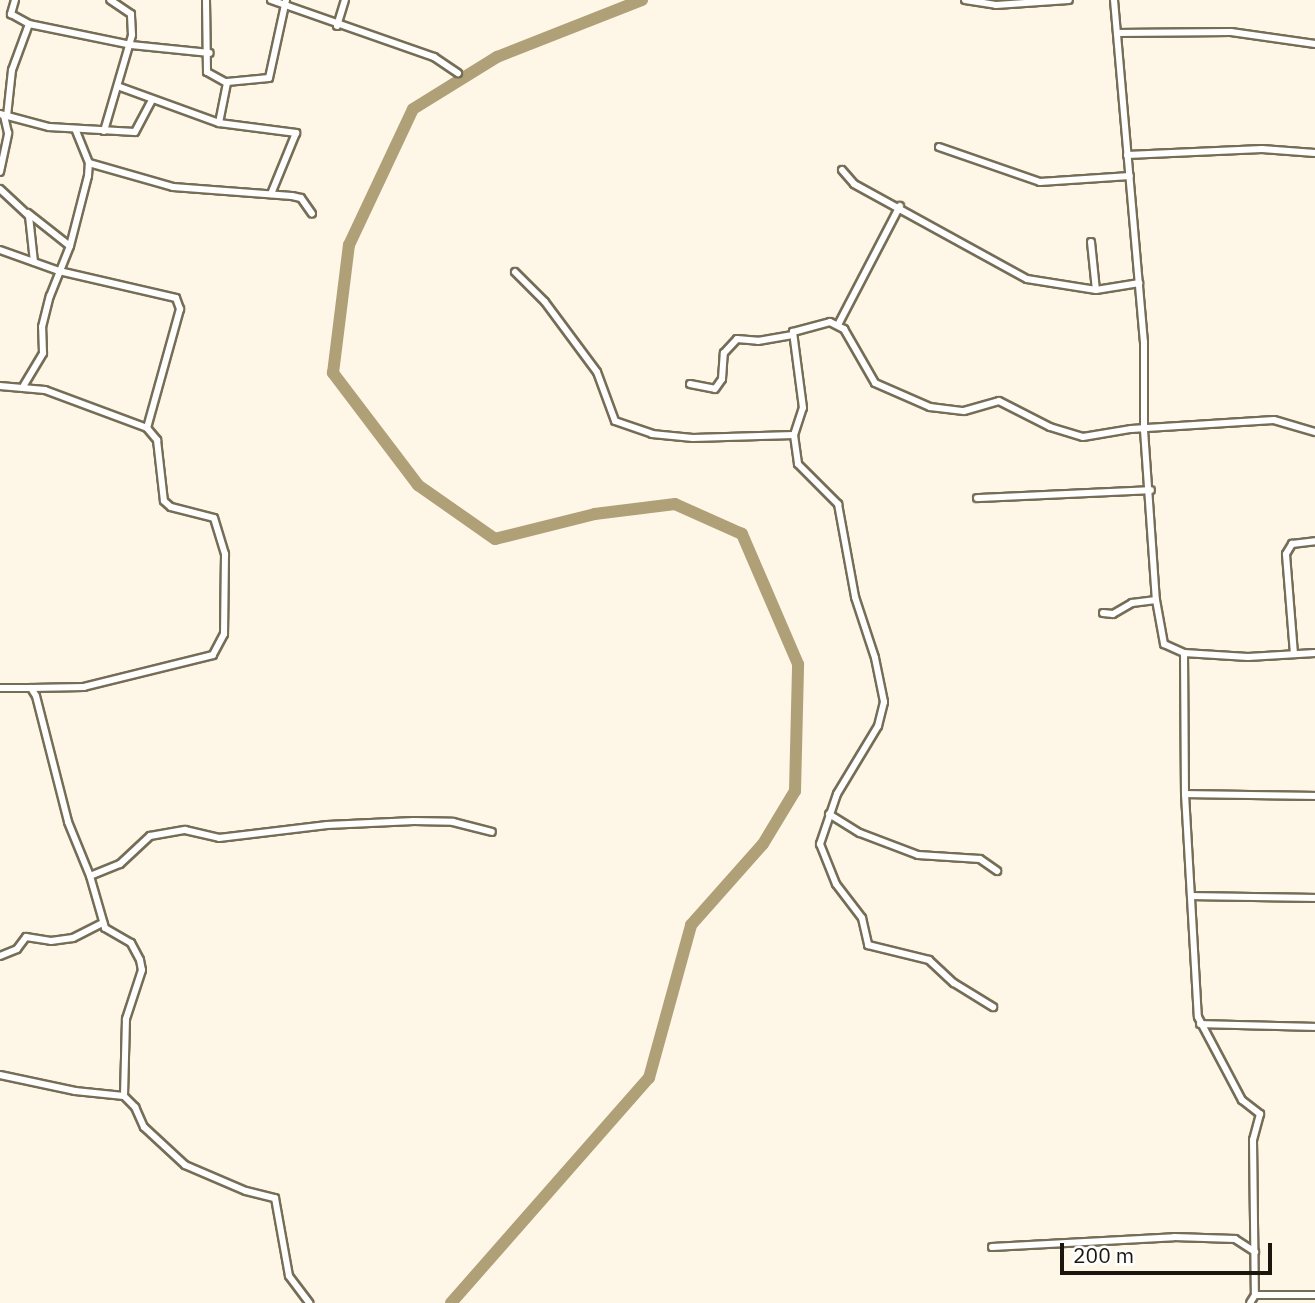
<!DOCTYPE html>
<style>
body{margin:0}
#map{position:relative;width:1315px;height:1303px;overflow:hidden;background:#fef7e7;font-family:"IBM Plex Sans",sans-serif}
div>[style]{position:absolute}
.river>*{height:12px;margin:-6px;padding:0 6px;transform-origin:6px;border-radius:6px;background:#b0a078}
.roads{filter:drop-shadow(2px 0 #766d56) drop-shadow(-2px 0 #766d56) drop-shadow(0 2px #766d56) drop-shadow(0 -2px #766d56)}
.street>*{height:6px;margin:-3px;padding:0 3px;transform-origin:3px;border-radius:3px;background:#fff}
span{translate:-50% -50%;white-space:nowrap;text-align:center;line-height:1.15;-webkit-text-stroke:7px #fff;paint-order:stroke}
.scale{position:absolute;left:1060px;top:1243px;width:212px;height:32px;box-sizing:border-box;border:4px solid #1b170e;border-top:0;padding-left:9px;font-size:21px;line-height:24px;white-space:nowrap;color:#1b170e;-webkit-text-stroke:5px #fff;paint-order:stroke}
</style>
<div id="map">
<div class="river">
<i style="left:451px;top:1303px;width:300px;rotate:-48.7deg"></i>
<i style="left:649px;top:1078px;width:159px;rotate:-74.6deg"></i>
<i style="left:691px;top:925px;width:108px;rotate:-48.4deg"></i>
<i style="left:763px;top:844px;width:62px;rotate:-58.9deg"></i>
<i style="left:795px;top:791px;width:127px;rotate:-88.6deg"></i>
<i style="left:798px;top:664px;width:142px;rotate:-113.3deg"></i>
<i style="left:742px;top:534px;width:73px;rotate:-155.9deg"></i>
<i style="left:675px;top:504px;width:81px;rotate:172.9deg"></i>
<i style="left:595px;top:514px;width:103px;rotate:166deg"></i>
<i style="left:495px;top:539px;width:94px;rotate:-145deg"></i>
<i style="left:418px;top:485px;width:141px;rotate:-127.2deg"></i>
<i style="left:333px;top:373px;width:129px;rotate:-82.9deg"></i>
<i style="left:349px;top:245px;width:150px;rotate:-64.8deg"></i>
<i style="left:413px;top:109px;width:99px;rotate:-31.8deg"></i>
<i style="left:497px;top:57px;width:156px;rotate:-21.5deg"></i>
</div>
<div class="roads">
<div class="street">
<i style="left:15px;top:0;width:15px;rotate:106deg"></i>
<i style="left:11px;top:14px;width:21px;rotate:29deg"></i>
<i style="left:29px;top:24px;width:104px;rotate:11.6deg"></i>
<i style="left:131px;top:45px;width:79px;rotate:5.8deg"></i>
<i style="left:206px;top:0;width:72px;rotate:89.2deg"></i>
<i style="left:207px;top:72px;width:23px;rotate:29deg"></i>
<i style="left:227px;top:83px;width:41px;rotate:101.3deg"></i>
<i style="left:271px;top:0;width:173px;rotate:19.3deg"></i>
<i style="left:434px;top:57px;width:29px;rotate:34deg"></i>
<i style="left:965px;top:0;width:31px;rotate:9deg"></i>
<i style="left:996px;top:5px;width:73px;rotate:-3.9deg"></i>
<i style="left:1114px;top:0;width:343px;rotate:85deg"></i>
<i style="left:1144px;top:342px;width:88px;rotate:90deg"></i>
<i style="left:1144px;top:430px;width:170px;rotate:86deg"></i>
<i style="left:1156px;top:600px;width:45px;rotate:79.7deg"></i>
<i style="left:1164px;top:644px;width:22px;rotate:24deg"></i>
<i style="left:1184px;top:653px;width:64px;rotate:3.6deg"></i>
<i style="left:1248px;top:657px;width:67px;rotate:-3.4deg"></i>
<i style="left:337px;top:26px;width:27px;rotate:-73deg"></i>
<i style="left:1117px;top:33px;width:114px;rotate:-0.5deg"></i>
<i style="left:1231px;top:32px;width:85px;rotate:8.1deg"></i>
<i style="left:227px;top:82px;width:42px;rotate:-5.4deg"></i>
<i style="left:269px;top:78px;width:80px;rotate:-77.7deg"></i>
<i style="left:120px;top:87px;width:105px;rotate:20deg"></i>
<i style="left:219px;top:123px;width:78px;rotate:7.4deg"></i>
<i style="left:296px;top:133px;width:66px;rotate:112.3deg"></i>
<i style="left:0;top:114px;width:51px;rotate:14.9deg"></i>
<i style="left:49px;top:127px;width:86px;rotate:3.3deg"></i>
<i style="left:135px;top:132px;width:36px;rotate:-62deg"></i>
<i style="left:7px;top:116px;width:46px;rotate:-83.8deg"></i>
<i style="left:12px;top:70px;width:49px;rotate:-69.7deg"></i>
<i style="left:104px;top:131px;width:100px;rotate:-73.7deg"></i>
<i style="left:132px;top:35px;width:21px;rotate:-93deg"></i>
<i style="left:131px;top:14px;width:25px;rotate:-146deg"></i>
<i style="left:939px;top:147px;width:107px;rotate:19.1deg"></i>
<i style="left:1040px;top:182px;width:90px;rotate:-3.8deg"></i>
<i style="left:1127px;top:155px;width:135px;rotate:-2.5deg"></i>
<i style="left:1262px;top:149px;width:53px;rotate:4.3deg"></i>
<i style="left:89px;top:163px;width:87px;rotate:15.9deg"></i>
<i style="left:173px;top:187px;width:119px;rotate:4.3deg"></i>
<i style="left:292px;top:196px;width:9px;rotate:13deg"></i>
<i style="left:301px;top:198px;width:19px;rotate:55deg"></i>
<i style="left:842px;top:170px;width:18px;rotate:49deg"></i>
<i style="left:854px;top:184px;width:197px;rotate:28.8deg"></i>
<i style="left:1027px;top:279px;width:70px;rotate:9.1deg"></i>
<i style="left:1096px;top:290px;width:44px;rotate:-9.2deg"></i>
<i style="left:0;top:172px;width:40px;rotate:-78deg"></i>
<i style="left:8px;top:133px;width:18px;rotate:-103deg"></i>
<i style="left:0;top:189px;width:40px;rotate:43deg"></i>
<i style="left:29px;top:216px;width:46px;rotate:83.8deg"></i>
<i style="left:28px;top:213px;width:53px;rotate:38.2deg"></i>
<i style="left:1091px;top:242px;width:48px;rotate:84.1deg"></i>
<i style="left:0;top:250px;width:63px;rotate:19.6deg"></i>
<i style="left:59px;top:271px;width:120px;rotate:13deg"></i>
<i style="left:176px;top:298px;width:12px;rotate:70deg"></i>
<i style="left:180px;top:309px;width:123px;rotate:105.5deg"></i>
<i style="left:515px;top:272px;width:42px;rotate:45deg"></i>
<i style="left:545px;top:302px;width:87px;rotate:53.4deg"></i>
<i style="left:597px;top:372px;width:52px;rotate:69.8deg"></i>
<i style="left:615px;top:421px;width:39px;rotate:19deg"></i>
<i style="left:652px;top:434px;width:41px;rotate:5.6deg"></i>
<i style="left:693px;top:438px;width:101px;rotate:-1.7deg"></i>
<i style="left:794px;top:435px;width:28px;rotate:-72deg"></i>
<i style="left:803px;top:408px;width:77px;rotate:-97.5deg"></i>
<i style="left:793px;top:332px;width:38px;rotate:-15deg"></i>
<i style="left:830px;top:322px;width:16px;rotate:27deg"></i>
<i style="left:844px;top:329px;width:62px;rotate:60.1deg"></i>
<i style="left:875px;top:383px;width:60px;rotate:23.6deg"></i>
<i style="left:930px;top:407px;width:34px;rotate:7deg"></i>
<i style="left:964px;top:411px;width:36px;rotate:-16deg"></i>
<i style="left:999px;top:401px;width:57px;rotate:27deg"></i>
<i style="left:1050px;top:427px;width:34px;rotate:17deg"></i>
<i style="left:1083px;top:437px;width:49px;rotate:-9.5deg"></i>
<i style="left:1131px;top:429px;width:143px;rotate:-3.6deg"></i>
<i style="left:1274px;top:420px;width:43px;rotate:16.3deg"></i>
<i style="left:839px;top:323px;width:132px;rotate:-62.5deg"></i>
<i style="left:690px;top:384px;width:25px;rotate:11deg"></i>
<i style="left:715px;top:389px;width:12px;rotate:-55deg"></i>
<i style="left:722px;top:379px;width:26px;rotate:-86deg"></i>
<i style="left:724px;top:353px;width:19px;rotate:-47deg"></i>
<i style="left:737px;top:339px;width:21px;rotate:5deg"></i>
<i style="left:758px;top:341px;width:35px;rotate:-10deg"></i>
<i style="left:24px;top:385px;width:37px;rotate:-59deg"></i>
<i style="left:43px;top:353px;width:26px;rotate:-92deg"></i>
<i style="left:42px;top:327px;width:32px;rotate:-76deg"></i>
<i style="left:50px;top:296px;width:54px;rotate:-68.2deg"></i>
<i style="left:70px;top:246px;width:72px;rotate:-75.6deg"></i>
<i style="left:88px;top:176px;width:13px;rotate:-86deg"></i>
<i style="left:89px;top:163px;width:35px;rotate:-112deg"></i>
<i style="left:0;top:386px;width:45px;rotate:5.1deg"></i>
<i style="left:45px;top:390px;width:109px;rotate:20.4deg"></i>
<i style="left:147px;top:428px;width:16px;rotate:50deg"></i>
<i style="left:157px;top:440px;width:61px;rotate:83.5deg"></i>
<i style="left:164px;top:501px;width:9px;rotate:41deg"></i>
<i style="left:171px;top:507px;width:44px;rotate:14.3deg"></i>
<i style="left:214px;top:518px;width:38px;rotate:73deg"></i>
<i style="left:225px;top:554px;width:80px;rotate:90.7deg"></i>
<i style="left:224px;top:634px;width:24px;rotate:118deg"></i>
<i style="left:213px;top:655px;width:133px;rotate:166.1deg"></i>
<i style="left:84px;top:687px;width:53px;rotate:178.9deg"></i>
<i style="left:794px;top:435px;width:29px;rotate:82deg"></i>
<i style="left:798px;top:464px;width:57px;rotate:45deg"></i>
<i style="left:838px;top:504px;width:95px;rotate:79.6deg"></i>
<i style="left:855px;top:597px;width:64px;rotate:71.8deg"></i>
<i style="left:875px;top:658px;width:45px;rotate:78.4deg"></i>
<i style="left:884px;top:702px;width:25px;rotate:104deg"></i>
<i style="left:878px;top:726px;width:79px;rotate:121.1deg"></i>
<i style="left:837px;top:794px;width:53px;rotate:108.8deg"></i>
<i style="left:820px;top:844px;width:43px;rotate:68.2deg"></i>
<i style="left:836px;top:884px;width:43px;rotate:52.6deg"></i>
<i style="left:862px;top:918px;width:28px;rotate:77deg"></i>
<i style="left:868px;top:945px;width:63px;rotate:13.8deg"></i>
<i style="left:929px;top:960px;width:34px;rotate:43deg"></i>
<i style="left:954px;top:983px;width:46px;rotate:31.6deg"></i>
<i style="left:977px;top:498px;width:174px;rotate:-2.6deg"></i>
<i style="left:1103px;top:613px;width:10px;rotate:6deg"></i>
<i style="left:1113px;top:614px;width:22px;rotate:-30deg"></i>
<i style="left:1132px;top:603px;width:24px;rotate:-7deg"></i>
<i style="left:1184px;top:653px;width:141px;rotate:89.6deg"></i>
<i style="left:1185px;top:794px;width:223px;rotate:86.7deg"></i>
<i style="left:1198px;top:1017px;width:94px;rotate:62.1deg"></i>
<i style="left:1242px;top:1100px;width:23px;rotate:38deg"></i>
<i style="left:1260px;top:1114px;width:27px;rotate:105deg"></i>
<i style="left:1253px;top:1140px;width:155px;rotate:89.3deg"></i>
<i style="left:1255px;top:1295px;width:9px;rotate:122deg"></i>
<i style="left:1294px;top:654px;width:100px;rotate:-94.6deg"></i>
<i style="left:1286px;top:554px;width:12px;rotate:-59deg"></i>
<i style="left:1292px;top:544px;width:23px;rotate:-7deg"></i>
<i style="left:0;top:688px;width:31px"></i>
<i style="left:31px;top:688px;width:9px;rotate:58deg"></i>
<i style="left:36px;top:696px;width:130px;rotate:75.7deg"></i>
<i style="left:68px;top:822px;width:58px;rotate:67.8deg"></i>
<i style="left:90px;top:876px;width:54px;rotate:73.9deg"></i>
<i style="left:105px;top:928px;width:30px;rotate:30deg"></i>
<i style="left:131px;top:943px;width:19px;rotate:62deg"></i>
<i style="left:140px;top:960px;width:10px;rotate:79deg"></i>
<i style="left:142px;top:970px;width:52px;rotate:108.1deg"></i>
<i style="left:126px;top:1019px;width:77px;rotate:91.5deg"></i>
<i style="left:124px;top:1096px;width:16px;rotate:45deg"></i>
<i style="left:135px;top:1107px;width:22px;rotate:66deg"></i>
<i style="left:144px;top:1127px;width:56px;rotate:42.8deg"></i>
<i style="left:185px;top:1165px;width:66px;rotate:23.1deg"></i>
<i style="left:246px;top:1191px;width:30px;rotate:14deg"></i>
<i style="left:275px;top:1198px;width:79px;rotate:79.8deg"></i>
<i style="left:289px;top:1276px;width:34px;rotate:53deg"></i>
<i style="left:1185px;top:794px;width:130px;rotate:0.9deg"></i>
<i style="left:829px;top:814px;width:36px;rotate:32deg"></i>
<i style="left:860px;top:833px;width:62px;rotate:20.8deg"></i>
<i style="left:918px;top:855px;width:62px;rotate:3.7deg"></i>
<i style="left:980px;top:859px;width:21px;rotate:35deg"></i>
<i style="left:90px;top:876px;width:32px;rotate:-22deg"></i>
<i style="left:120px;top:864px;width:41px;rotate:-43deg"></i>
<i style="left:150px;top:836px;width:36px;rotate:-10deg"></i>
<i style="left:185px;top:830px;width:35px;rotate:13deg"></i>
<i style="left:219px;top:838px;width:109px;rotate:-6.9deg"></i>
<i style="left:327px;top:825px;width:87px;rotate:-2.6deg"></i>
<i style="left:414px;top:821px;width:39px;rotate:1deg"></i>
<i style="left:453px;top:822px;width:40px;rotate:14.4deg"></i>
<i style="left:1191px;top:896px;width:124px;rotate:0.9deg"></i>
<i style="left:0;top:956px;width:18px;rotate:-22deg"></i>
<i style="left:17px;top:949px;width:15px;rotate:-53deg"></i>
<i style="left:26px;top:937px;width:25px;rotate:9deg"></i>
<i style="left:51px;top:941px;width:22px;rotate:-8deg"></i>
<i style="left:73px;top:938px;width:34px;rotate:-27deg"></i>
<i style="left:1200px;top:1024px;width:115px;rotate:1.5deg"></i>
<i style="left:0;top:1075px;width:77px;rotate:12deg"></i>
<i style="left:75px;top:1091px;width:49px;rotate:5.8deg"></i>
<i style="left:992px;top:1247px;width:182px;rotate:-3.1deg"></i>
<i style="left:1174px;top:1237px;width:61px;rotate:1.9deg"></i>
<i style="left:1235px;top:1239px;width:24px;rotate:33deg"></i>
<i style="left:1255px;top:1295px;width:60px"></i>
</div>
</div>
<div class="scale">200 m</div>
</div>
